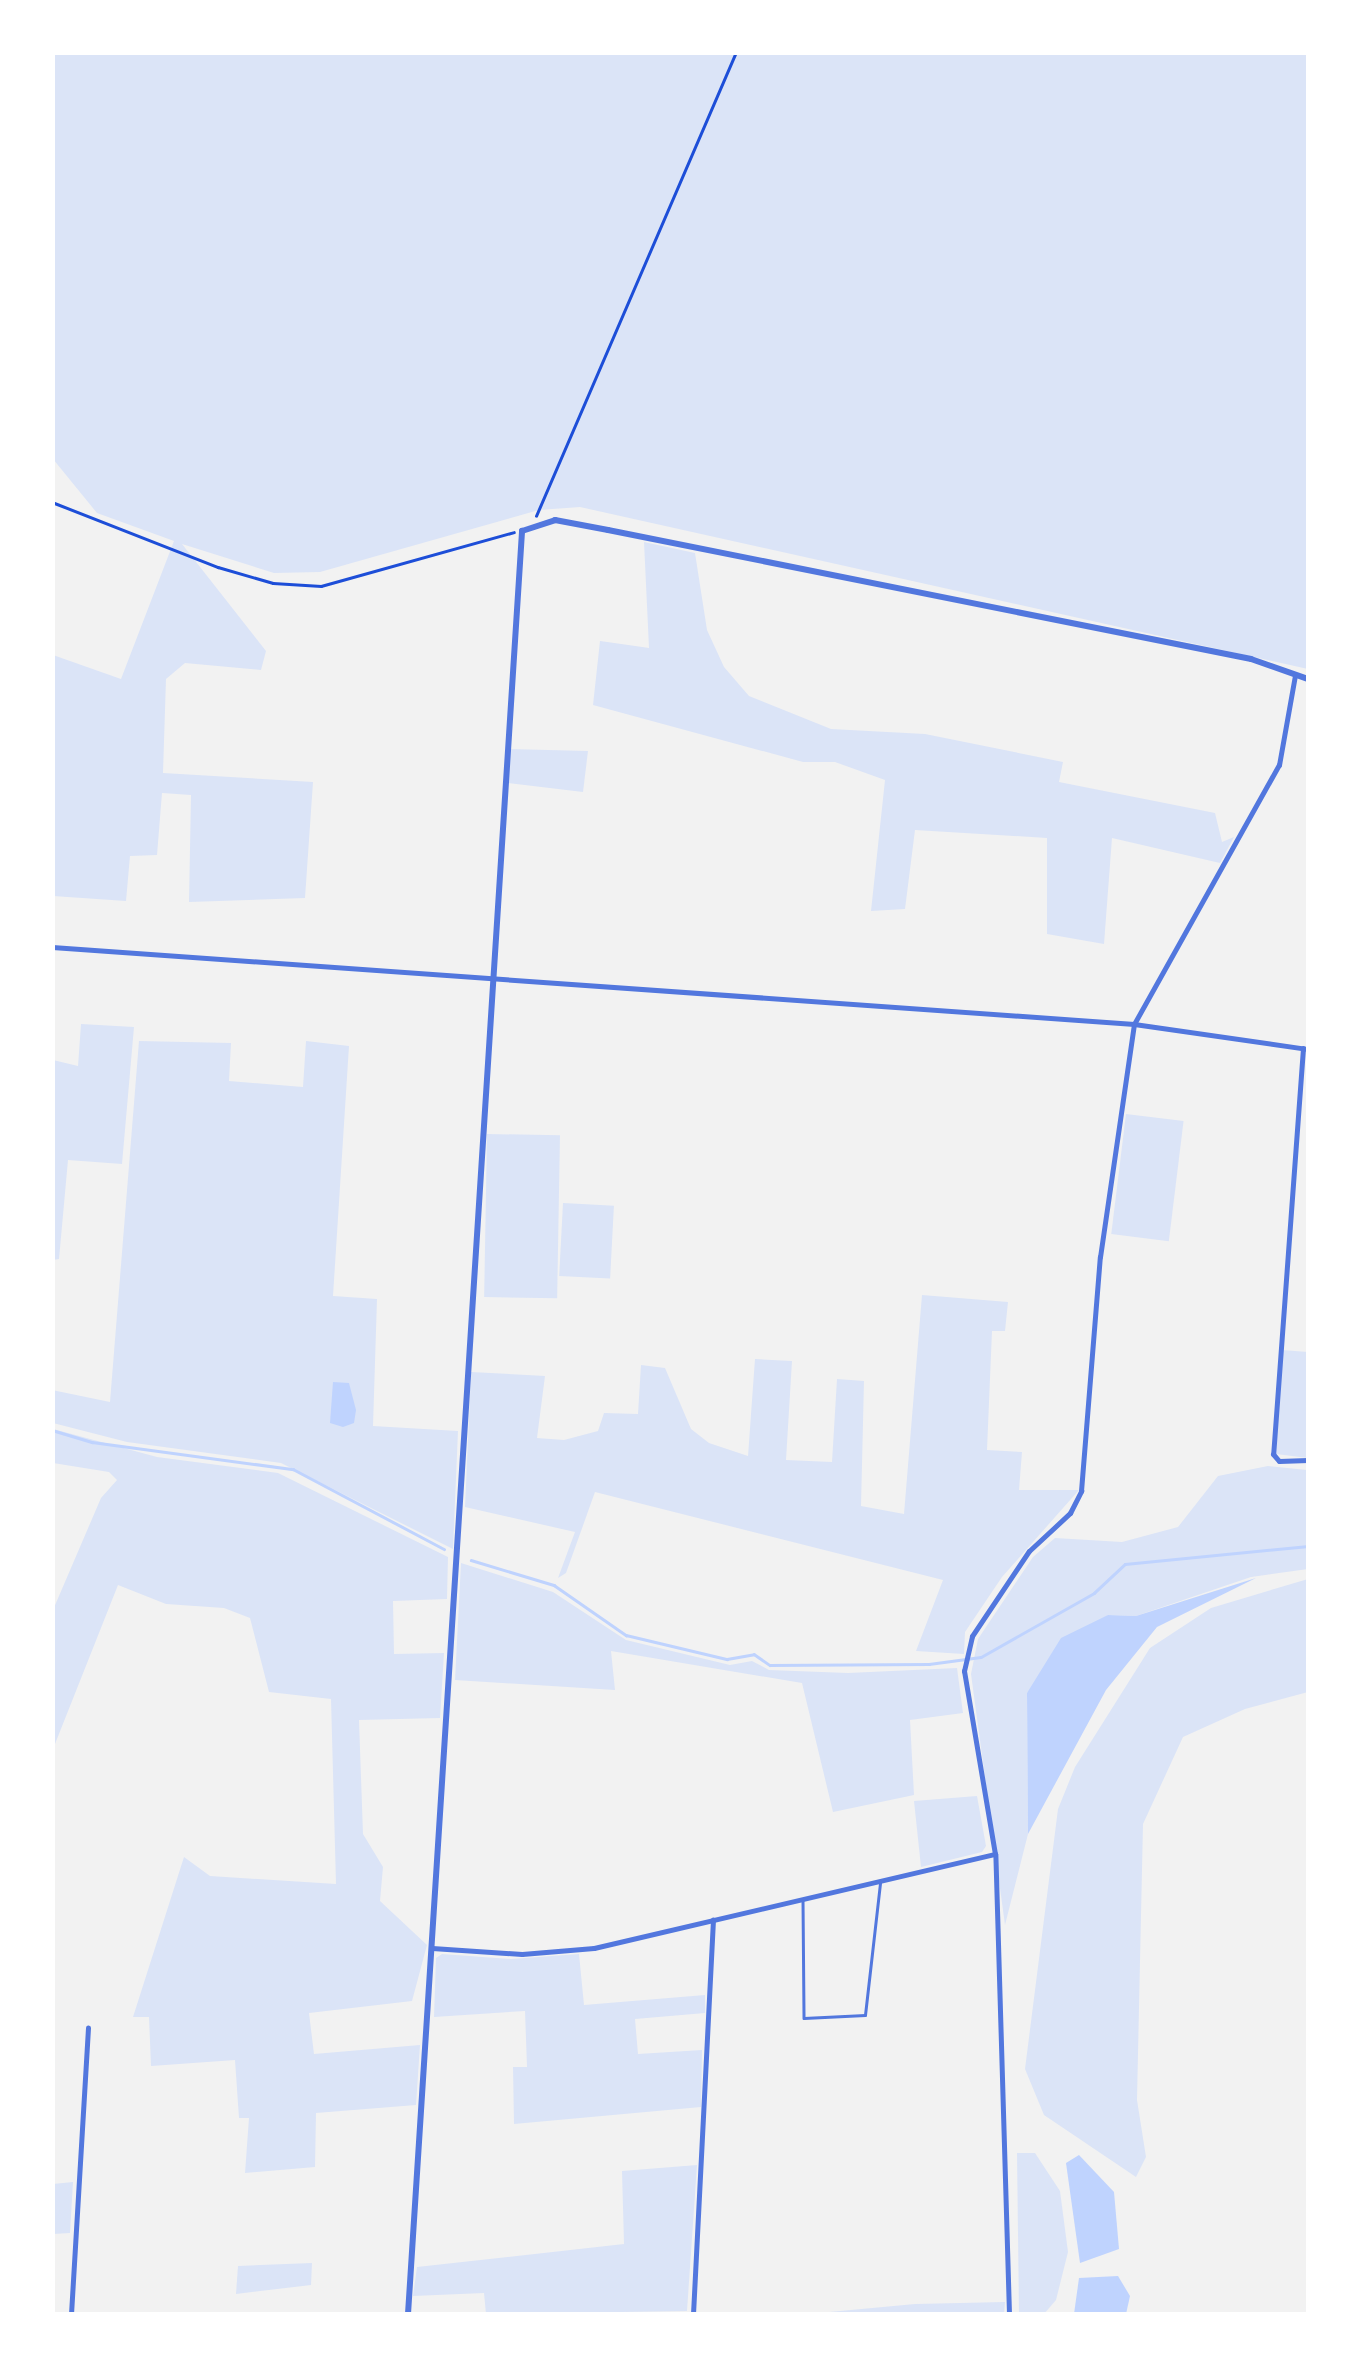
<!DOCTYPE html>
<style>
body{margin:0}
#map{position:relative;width:1361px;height:2367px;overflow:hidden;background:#f2f2f2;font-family:"Titillium Web",sans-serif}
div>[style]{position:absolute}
.green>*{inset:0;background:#dbe4f7;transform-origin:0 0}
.water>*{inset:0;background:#bfd3fe}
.stream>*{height:2.5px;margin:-1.25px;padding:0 1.25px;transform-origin:1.25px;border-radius:1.25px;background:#bfd3fe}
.path>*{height:2.5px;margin:-1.25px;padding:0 1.25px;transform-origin:1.25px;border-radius:1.25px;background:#1d4ed8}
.service>*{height:2.5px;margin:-1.25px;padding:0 1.25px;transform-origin:1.25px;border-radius:1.25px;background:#5277de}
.minor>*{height:5px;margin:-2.5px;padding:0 2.5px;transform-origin:2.5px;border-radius:2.5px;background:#5277de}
.tertiary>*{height:6px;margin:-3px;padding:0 3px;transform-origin:3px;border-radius:3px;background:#5277de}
span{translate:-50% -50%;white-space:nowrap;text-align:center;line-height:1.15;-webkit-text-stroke:10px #fff;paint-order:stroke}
.frame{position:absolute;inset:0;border:55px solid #fff;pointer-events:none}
</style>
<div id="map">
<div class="green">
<i style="clip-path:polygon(52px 53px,1308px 53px,1308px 669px,580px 507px,539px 510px,320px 572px,274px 573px,182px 544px,266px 651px,261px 670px,185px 663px,166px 679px,163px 773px,313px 782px,305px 898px,189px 902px,191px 795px,162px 793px,157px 855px,130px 856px,126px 901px,53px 896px,53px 655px,121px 679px,174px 541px,97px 513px,53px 459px)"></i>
<i style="clip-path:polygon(644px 542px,695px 553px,707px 630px,724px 667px,749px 696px,831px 729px,925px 734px,1063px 762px,1059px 782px,1215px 813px,1222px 842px,1234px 837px,1220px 863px,1112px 838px,1104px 944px,1047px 934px,1047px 838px,915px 830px,905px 909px,871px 911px,885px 780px,835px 762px,803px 762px,593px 705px,600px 641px,649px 648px)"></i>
<i style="clip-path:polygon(508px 749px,588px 751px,583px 792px,508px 783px)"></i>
<i style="clip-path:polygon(81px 1024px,134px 1027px,122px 1164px,68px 1160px,59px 1259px,53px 1260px,53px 1060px,78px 1066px)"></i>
<i style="clip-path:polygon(139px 1041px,231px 1043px,229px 1081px,303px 1087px,306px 1041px,349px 1046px,333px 1296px,377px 1299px,373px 1426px,458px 1431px,453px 1549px,281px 1463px,127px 1442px,53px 1423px,52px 1390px,110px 1402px)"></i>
<i style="left:1126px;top:1114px;width:58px;height:121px;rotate:7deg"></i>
<i style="left:487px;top:1134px;width:73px;height:163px;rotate:1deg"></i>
<i style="left:563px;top:1203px;width:51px;height:73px;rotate:3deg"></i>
<i style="clip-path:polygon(922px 1295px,1008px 1302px,1005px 1331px,992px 1331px,987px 1450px,1022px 1452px,1019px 1490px,1079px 1490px,1002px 1577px,965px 1632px,964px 1654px,916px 1651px,943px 1580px,595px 1492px,566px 1573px,558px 1578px,575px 1532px,465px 1507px,471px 1372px,545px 1376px,537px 1438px,564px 1440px,598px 1431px,604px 1413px,638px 1414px,641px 1365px,665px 1368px,691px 1429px,709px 1443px,748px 1456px,755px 1359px,792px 1361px,786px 1460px,832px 1462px,837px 1379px,864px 1381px,861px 1506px,904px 1514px)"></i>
<i style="clip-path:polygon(1282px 1350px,1308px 1352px,1308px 1458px,1276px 1454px)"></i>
<i style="clip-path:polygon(53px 1429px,157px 1457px,278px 1473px,448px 1557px,447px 1599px,393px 1601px,394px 1654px,444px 1653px,440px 1718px,359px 1720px,363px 1834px,383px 1867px,380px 1901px,427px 1945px,412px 2001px,309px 2013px,314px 2054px,420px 2045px,416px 2105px,316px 2113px,315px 2167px,245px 2173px,249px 2118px,239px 2118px,235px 2060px,151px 2066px,149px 2017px,133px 2017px,184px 1857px,210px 1876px,336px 1884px,331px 1699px,269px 1692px,250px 1618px,224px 1608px,166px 1604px,118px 1585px,53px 1749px,53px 1610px,101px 1498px,117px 1480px,109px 1472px,53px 1463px)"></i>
<i style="clip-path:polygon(1268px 1466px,1307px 1470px,1308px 1569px,1251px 1577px,1136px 1616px,1108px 1615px,1027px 1693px,1028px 1834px,1005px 1925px,971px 1674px,978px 1639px,1033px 1557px,1055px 1538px,1122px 1542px,1178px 1527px,1218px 1476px)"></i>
<i style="clip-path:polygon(461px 1563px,553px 1592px,626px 1640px,730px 1665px,752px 1661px,769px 1670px,848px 1673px,957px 1668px,963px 1713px,910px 1720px,914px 1795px,833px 1812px,802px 1683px,611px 1651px,615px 1690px,455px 1680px)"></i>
<i style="clip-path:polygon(1308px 1579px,1308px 1692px,1245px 1709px,1183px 1737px,1143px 1824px,1137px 2100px,1146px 2157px,1136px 2177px,1044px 2115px,1025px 2069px,1058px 1809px,1075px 1767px,1150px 1648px,1211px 1608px)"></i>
<i style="clip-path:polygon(977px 1796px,986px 1846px,982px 1852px,921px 1867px,914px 1801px)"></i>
<i style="clip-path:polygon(442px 1954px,511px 1959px,579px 1954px,584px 2005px,705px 1995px,705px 2013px,635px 2019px,638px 2054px,702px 2050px,701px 2107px,514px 2124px,513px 2067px,527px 2067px,525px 2011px,434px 2017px,436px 1958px)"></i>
<i style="clip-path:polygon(1017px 2153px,1035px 2153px,1060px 2191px,1068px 2252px,1056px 2300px,1044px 2314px,1019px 2314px)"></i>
<i style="clip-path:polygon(697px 2165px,687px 2311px,486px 2314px,484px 2293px,413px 2296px,417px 2267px,624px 2244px,622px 2171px)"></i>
<i style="clip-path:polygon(73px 2182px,70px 2233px,53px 2234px,53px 2184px)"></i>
<i style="clip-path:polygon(312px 2263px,311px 2285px,236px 2294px,238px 2266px)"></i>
<i style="clip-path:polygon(1005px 2302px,1004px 2314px,808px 2314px,915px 2304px)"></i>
</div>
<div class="water">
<i style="clip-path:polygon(333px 1382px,349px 1383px,356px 1410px,354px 1423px,343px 1427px,330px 1423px)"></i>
<i style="clip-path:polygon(1256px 1578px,1157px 1627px,1106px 1690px,1028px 1834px,1027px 1693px,1061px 1638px,1108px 1615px,1136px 1616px)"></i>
<i style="clip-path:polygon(1079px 2155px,1114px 2192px,1119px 2249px,1080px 2263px,1066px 2163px)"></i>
<i style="clip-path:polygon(1118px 2276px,1130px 2296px,1126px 2314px,1074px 2314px,1079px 2278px)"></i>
</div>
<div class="stream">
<i style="left:52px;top:1430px;width:42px;rotate:16.7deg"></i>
<i style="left:92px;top:1442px;width:203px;rotate:7.7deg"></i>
<i style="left:293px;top:1469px;width:171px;rotate:27.9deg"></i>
<i style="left:471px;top:1560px;width:87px;rotate:16.8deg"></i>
<i style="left:554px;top:1585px;width:88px;rotate:34.8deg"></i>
<i style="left:626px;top:1635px;width:104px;rotate:13.4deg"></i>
<i style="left:727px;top:1659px;width:27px;rotate:-10deg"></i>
<i style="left:754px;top:1654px;width:19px;rotate:35deg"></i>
<i style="left:770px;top:1665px;width:159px;rotate:-0.4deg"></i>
<i style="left:929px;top:1664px;width:52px;rotate:-7.7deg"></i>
<i style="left:981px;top:1657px;width:130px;rotate:-29.5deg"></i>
<i style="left:1094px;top:1593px;width:42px;rotate:-43.1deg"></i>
<i style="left:1125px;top:1564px;width:184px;rotate:-5.6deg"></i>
</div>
<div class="path">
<i style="left:52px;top:502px;width:178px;rotate:21.4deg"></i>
<i style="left:218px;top:567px;width:57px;rotate:16.2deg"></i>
<i style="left:273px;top:583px;width:48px;rotate:3.6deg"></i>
<i style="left:321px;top:586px;width:200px;rotate:-15.6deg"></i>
<i style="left:536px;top:516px;width:505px;rotate:-66.68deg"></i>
</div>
<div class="service">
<i style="left:803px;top:1900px;width:118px;rotate:89.5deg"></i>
<i style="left:804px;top:2018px;width:61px;rotate:-2.8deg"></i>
<i style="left:865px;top:2015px;width:133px;rotate:-83.5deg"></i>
</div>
<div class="minor">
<i style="left:52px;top:947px;width:1085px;rotate:4.07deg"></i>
<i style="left:1134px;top:1024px;width:176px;rotate:8.2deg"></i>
<i style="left:1303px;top:1048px;width:407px;rotate:94.2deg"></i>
<i style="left:1273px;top:1454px;width:9px;rotate:49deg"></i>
<i style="left:1279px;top:1461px;width:29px;rotate:-2deg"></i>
<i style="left:432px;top:1948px;width:90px;rotate:3.8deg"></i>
<i style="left:522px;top:1954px;width:72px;rotate:-4.8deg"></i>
<i style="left:594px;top:1948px;width:412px;rotate:-13.2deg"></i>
<i style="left:71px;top:2314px;width:287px;rotate:-86.6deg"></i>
<i style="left:693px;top:2314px;width:395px;rotate:-87.1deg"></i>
<i style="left:1009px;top:2314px;width:460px;rotate:-91.7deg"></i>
<i style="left:995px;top:1854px;width:186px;rotate:-99.6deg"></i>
<i style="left:964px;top:1671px;width:36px;rotate:-77deg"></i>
<i style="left:972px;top:1636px;width:102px;rotate:-56.2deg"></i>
<i style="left:1029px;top:1551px;width:56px;rotate:-42.8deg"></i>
<i style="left:1070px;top:1513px;width:25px;rotate:-63deg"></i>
<i style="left:1081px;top:1491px;width:235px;rotate:-85.4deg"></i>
<i style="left:1100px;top:1257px;width:235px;rotate:-81.7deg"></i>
<i style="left:1134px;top:1024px;width:297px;rotate:-60.8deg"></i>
<i style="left:1279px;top:765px;width:91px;rotate:-79.9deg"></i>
</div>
<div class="tertiary">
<i style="left:408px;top:2314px;width:1787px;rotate:-86.34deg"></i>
<i style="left:522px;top:531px;width:35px;rotate:-18deg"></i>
<i style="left:555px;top:520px;width:54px;rotate:10.7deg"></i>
<i style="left:608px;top:530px;width:656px;rotate:11.34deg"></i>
<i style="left:1251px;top:659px;width:60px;rotate:19.3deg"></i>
</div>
<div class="frame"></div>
</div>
